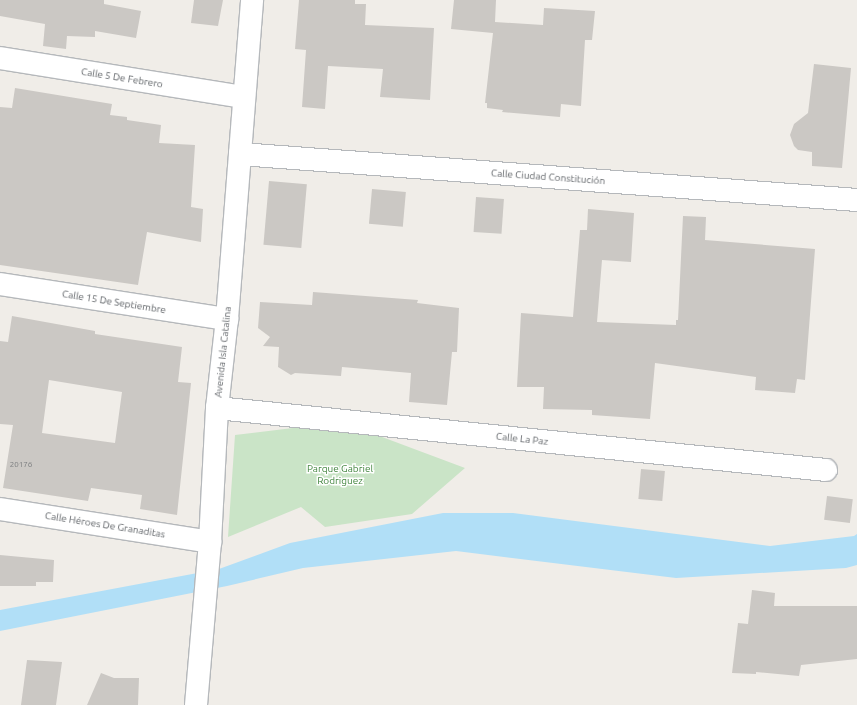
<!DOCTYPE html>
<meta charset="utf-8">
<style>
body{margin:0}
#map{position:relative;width:857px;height:705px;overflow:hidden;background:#f0ede8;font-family:Ubuntu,sans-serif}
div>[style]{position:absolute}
.green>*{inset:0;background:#cae4c7}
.water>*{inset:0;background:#b1dff7}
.building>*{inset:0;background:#cbc8c4;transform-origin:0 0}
.roads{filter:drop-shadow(1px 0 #b5b8bb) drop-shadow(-1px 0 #b5b8bb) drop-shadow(0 1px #b5b8bb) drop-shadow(0 -1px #b5b8bb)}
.minor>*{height:22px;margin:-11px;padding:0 11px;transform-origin:11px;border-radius:11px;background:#fff}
span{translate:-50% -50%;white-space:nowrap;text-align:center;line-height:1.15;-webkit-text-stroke:3px #fff;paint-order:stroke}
.number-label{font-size:8px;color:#7a7c7e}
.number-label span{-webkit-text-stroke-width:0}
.street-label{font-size:10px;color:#5f6367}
.park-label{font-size:10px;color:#42853f}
</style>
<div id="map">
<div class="green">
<i style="clip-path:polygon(342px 422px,465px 468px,412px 514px,325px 527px,301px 507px,228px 537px,235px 435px)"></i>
</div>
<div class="water">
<i style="clip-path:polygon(443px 513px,513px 513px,770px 546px,854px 536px,857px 534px,857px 565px,846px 568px,676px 578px,456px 551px,303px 568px,227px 586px,0 631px,0 610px,219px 569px,290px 543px)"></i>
</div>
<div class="building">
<i style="clip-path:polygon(0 0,104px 0,104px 4px,141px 11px,136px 38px,95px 31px,95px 37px,67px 36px,66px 49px,43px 46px,45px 24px,0 16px)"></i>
<i style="clip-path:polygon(194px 0,223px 0,218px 26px,191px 23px)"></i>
<i style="clip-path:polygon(299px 0,355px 0,355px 4px,366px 4px,365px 25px,434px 28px,430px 100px,380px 97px,383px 69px,328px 66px,325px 109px,302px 107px,306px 50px,295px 49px)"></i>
<i style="clip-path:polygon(454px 0,496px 0,495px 22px,543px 25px,544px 8px,595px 11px,592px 40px,585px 40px,581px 106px,561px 104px,560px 117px,502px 112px,503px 110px,487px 108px,487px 103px,485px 103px,493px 33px,451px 29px)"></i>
<i style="clip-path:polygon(814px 64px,851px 68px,842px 168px,812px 166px,812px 152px,798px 150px,794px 146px,790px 135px,794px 124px,808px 113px)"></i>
<i style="clip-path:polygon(15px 88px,112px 104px,110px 115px,127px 117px,127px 120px,161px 125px,159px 143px,195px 145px,191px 207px,203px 209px,201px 242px,147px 232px,138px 285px,0 265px,0 107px,12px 108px)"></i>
<i style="left:269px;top:181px;width:38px;height:64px;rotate:5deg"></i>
<i style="left:372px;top:189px;width:34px;height:35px;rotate:5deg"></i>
<i style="left:476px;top:197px;width:28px;height:35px;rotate:4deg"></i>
<i style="clip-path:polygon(588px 209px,634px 213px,631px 262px,602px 260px,597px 322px,676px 325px,676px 320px,678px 320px,683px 216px,706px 217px,705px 240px,815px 249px,805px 380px,797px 379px,795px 393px,755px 390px,756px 377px,655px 363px,650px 419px,592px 415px,592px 410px,543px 409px,544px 387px,517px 387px,521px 313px,573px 317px,580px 230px,587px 230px)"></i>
<i style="clip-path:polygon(313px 292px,418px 300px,417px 303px,459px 308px,457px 352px,452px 352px,447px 405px,409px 402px,411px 373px,342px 367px,341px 376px,295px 373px,291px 375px,278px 367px,279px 347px,263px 346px,270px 337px,258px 328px,260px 302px,312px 305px)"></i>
<i style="clip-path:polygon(evenodd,12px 316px,95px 331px,95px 334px,182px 347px,178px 382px,191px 383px,177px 515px,140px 509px,142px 495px,91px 488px,88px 501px,3px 488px,13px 425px,0 424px,0 341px,8px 342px,12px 316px,49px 380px,122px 392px,115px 443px,42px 433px,49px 380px)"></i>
<i style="left:641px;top:469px;width:24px;height:30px;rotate:5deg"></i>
<i style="left:827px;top:496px;width:26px;height:24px;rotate:7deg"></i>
<i style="clip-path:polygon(0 555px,54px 560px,53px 582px,36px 582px,36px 586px,0 586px)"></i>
<i style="clip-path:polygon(752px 590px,775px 593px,774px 606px,857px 606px,857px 659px,801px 665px,799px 676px,756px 672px,756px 674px,732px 673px,738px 623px,748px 624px)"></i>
<i style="clip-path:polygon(27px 660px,62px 662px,56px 705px,21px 705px)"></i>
<i style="clip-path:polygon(101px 673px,114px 678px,139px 678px,138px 705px,87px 705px)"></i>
</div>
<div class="roads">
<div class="minor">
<i style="left:0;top:58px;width:247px;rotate:9.1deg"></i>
<i style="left:240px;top:154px;width:619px;rotate:4.26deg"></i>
<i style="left:0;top:284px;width:230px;rotate:8.8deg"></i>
<i style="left:217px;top:408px;width:612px;rotate:5.81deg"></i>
<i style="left:0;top:509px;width:213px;rotate:8.9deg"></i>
<i style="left:196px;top:705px;width:164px;rotate:-85.1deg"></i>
<i style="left:210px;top:542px;width:134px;rotate:-87deg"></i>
<i style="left:217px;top:408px;width:90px;rotate:-83.6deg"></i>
<i style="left:227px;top:319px;width:320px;rotate:-85.5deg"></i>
</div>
</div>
<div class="number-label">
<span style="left:21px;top:465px">20176</span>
</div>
<div class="street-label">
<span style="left:122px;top:78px;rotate:9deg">Calle 5 De Febrero</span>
<span style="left:548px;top:177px;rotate:4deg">Calle Ciudad Constitución</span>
<span style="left:114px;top:302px;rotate:9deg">Calle 15 De Septiembre</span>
<span style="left:223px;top:352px;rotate:-84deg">Avenida Isla Catalina</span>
<span style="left:522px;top:439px;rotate:6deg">Calle La Paz</span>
<span style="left:105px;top:525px;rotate:9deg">Calle Héroes De Granaditas</span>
</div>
<div class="park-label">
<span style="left:340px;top:474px">Parque Gabriel<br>Rodriguez</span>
</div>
</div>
